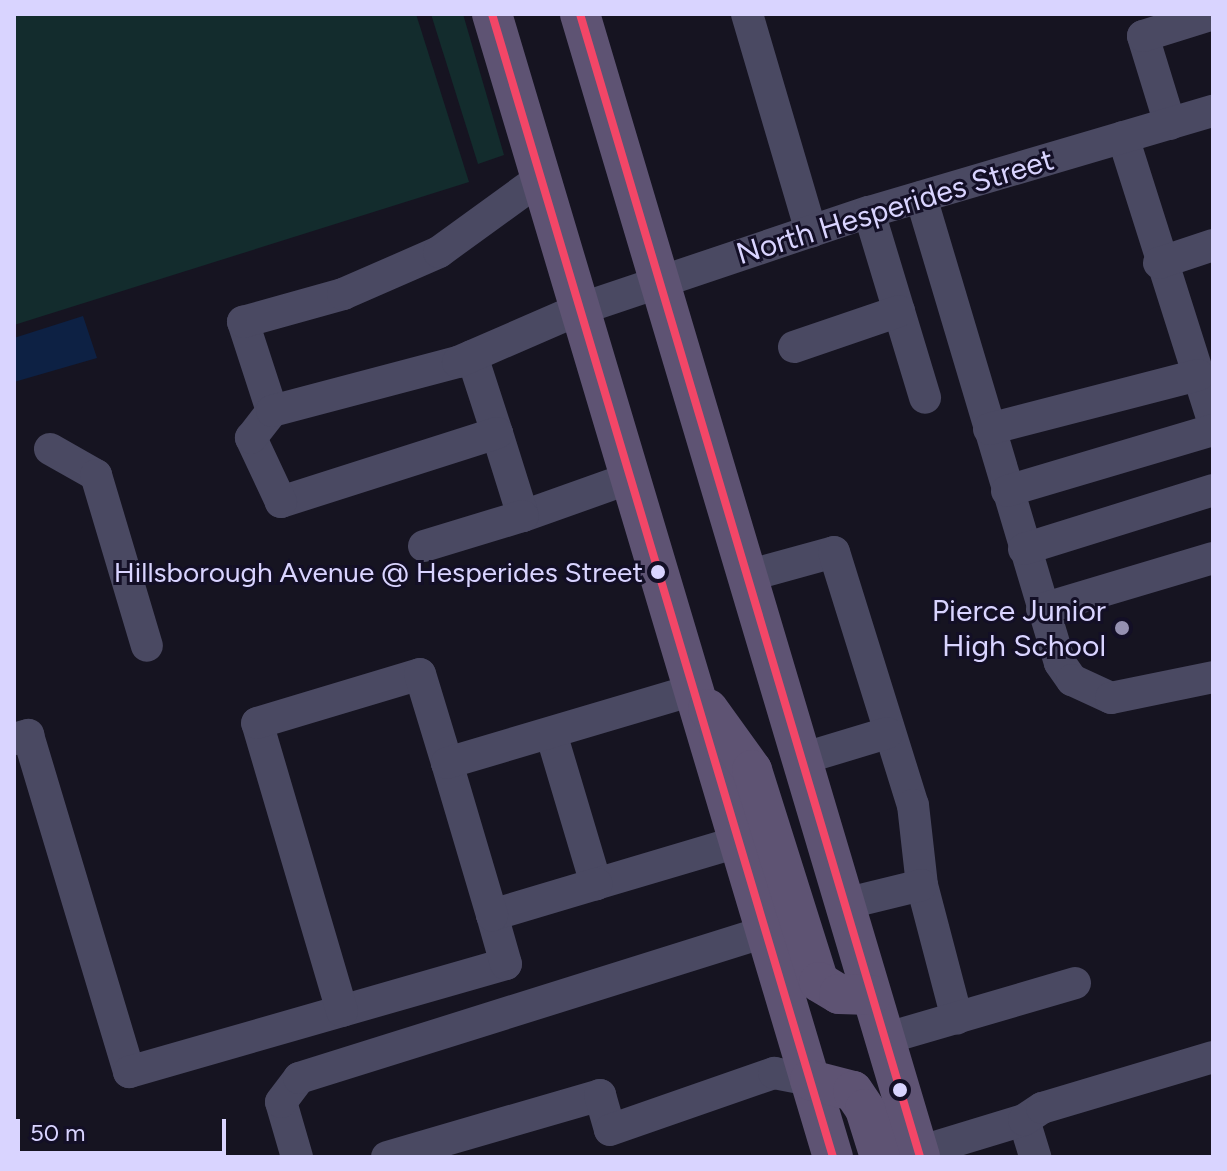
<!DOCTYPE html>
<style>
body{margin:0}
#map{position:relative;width:1227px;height:1171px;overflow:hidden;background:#161421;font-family:Figtree,sans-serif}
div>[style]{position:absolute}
.green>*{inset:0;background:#132c2d}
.water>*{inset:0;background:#0d2144}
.minor>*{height:32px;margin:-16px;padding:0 16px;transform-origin:16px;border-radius:16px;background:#4a4962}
.major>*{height:40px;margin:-20px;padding:0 20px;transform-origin:20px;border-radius:20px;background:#5e5373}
.bus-1>*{height:8px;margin:-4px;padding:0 4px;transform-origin:4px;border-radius:4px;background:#f34667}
.dots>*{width:22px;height:22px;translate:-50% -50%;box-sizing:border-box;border:4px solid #130f26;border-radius:50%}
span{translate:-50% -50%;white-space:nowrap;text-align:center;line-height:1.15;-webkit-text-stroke:6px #130f26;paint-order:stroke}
.bus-label{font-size:28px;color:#d9d4ff}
.right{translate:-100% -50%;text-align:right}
.street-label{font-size:30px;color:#d9d4ff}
.poi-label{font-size:30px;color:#d9d4ff}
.frame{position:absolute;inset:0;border:16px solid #d9d4ff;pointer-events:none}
.scale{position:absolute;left:16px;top:1119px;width:210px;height:36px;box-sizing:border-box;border:4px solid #d9d4ff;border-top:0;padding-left:10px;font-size:24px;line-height:28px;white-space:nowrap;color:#d9d4ff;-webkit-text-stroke:6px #130f26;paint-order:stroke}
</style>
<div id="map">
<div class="green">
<i style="clip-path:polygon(14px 14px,416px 14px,469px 182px,14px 325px)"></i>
<i style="clip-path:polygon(431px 14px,463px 14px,504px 155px,478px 164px)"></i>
</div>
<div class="water">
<i style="clip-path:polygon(83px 316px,97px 358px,14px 382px,14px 338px)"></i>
</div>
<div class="minor">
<i style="left:747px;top:14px;width:227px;rotate:73.6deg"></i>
<i style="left:1170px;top:124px;width:92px;rotate:-107.1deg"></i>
<i style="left:1143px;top:36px;width:73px;rotate:-17.4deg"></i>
<i style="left:1123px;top:137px;width:297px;rotate:72.4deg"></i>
<i style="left:921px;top:197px;width:486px;rotate:73.4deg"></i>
<i style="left:1060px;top:663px;width:21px;rotate:55deg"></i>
<i style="left:1072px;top:680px;width:43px;rotate:24.8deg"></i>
<i style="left:1111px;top:698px;width:104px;rotate:-11.6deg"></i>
<i style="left:869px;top:212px;width:194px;rotate:73.2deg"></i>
<i style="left:1159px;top:263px;width:57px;rotate:-18.4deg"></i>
<i style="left:794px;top:347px;width:111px;rotate:-18.9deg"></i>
<i style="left:472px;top:356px;width:81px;rotate:72deg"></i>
<i style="left:272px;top:411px;width:94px;rotate:-108deg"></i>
<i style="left:243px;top:322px;width:104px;rotate:-15.6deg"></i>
<i style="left:343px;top:294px;width:105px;rotate:-23.6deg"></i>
<i style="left:439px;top:252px;width:126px;rotate:-36deg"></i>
<i style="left:989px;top:429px;width:216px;rotate:-14.5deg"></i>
<i style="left:50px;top:449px;width:53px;rotate:29.5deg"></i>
<i style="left:96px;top:475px;width:178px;rotate:73.4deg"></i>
<i style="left:630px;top:478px;width:114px;rotate:160.4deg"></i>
<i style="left:523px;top:516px;width:87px;rotate:-107.4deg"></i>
<i style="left:497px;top:433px;width:227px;rotate:162.3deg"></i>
<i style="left:281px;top:502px;width:71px;rotate:-115.1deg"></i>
<i style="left:251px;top:438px;width:34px;rotate:-52deg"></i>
<i style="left:272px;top:411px;width:192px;rotate:-14.8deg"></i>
<i style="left:458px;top:362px;width:133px;rotate:-23.5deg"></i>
<i style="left:580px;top:309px;width:305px;rotate:-18.6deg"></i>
<i style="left:869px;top:212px;width:359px;rotate:-16.4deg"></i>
<i style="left:1007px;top:491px;width:215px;rotate:-16.5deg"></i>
<i style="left:424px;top:546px;width:103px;rotate:-16.9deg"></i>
<i style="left:1024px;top:549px;width:198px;rotate:-17.3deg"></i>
<i style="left:747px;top:576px;width:90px;rotate:-15.4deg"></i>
<i style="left:834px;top:552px;width:265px;rotate:72.7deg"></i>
<i style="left:913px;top:805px;width:81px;rotate:83.6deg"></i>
<i style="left:922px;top:885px;width:138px;rotate:75.3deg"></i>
<i style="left:1042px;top:609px;width:178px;rotate:-16.6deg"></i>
<i style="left:551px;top:733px;width:158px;rotate:73.4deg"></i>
<i style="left:596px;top:884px;width:148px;rotate:-16.5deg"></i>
<i style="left:14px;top:739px;width:15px;rotate:-16deg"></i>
<i style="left:28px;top:735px;width:352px;rotate:73.3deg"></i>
<i style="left:129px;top:1072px;width:392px;rotate:-16deg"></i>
<i style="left:506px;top:964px;width:51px;rotate:-105.9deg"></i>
<i style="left:492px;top:915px;width:109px;rotate:-16.6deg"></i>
<i style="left:801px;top:759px;width:90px;rotate:-16.8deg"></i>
<i style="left:447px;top:763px;width:159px;rotate:73.5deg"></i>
<i style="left:844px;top:904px;width:80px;rotate:-13.7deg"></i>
<i style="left:342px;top:1011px;width:300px;rotate:-106.4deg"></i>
<i style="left:257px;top:723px;width:170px;rotate:-16.7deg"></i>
<i style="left:420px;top:674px;width:93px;rotate:73.1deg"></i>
<i style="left:447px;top:763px;width:257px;rotate:-16.5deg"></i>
<i style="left:884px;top:1039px;width:199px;rotate:-16.3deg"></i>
<i style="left:1024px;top:1120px;width:39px;rotate:73deg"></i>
<i style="left:297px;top:1157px;width:57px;rotate:-106.2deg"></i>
<i style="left:281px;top:1102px;width:30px;rotate:-53deg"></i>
<i style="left:299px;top:1078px;width:488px;rotate:-17.4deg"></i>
<i style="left:387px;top:1157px;width:222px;rotate:-16.2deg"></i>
<i style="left:600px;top:1095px;width:36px;rotate:74deg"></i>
<i style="left:610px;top:1130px;width:174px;rotate:-19.2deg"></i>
<i style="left:774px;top:1073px;width:37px;rotate:11deg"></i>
<i style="left:902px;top:1157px;width:127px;rotate:-16.9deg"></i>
<i style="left:1024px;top:1120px;width:22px;rotate:-34deg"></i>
<i style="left:1042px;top:1108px;width:178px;rotate:-16.6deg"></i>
</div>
<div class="major">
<i style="left:492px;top:14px;width:1193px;rotate:73.39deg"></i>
<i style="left:580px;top:14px;width:1192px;rotate:73.43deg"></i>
<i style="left:708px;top:709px;width:75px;rotate:54.2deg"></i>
<i style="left:752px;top:770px;width:222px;rotate:72.5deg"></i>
<i style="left:819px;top:982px;width:23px;rotate:31deg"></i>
<i style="left:839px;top:994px;width:32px;rotate:2deg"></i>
<i style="left:810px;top:1080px;width:44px;rotate:14.3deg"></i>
<i style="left:853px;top:1091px;width:22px;rotate:56deg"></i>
<i style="left:865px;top:1109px;width:50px;rotate:72.6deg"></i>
</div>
<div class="bus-1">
<i style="left:492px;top:14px;width:1193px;rotate:73.39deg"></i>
<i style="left:580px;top:14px;width:1192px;rotate:73.43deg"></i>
</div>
<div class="dots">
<i style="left:658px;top:572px;background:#d9d4ff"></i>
<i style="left:1122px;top:628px;background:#9591b1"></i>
<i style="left:900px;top:1090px;background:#d9d4ff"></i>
</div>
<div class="bus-label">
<span class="right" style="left:643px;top:572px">Hillsborough Avenue @ Hesperides Street</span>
</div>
<div class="street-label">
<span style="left:895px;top:207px;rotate:-17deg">North Hesperides Street</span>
</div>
<div class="poi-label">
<span class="right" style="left:1106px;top:628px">Pierce Junior<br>High School</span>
</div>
<div class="frame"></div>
<div class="scale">50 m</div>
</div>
